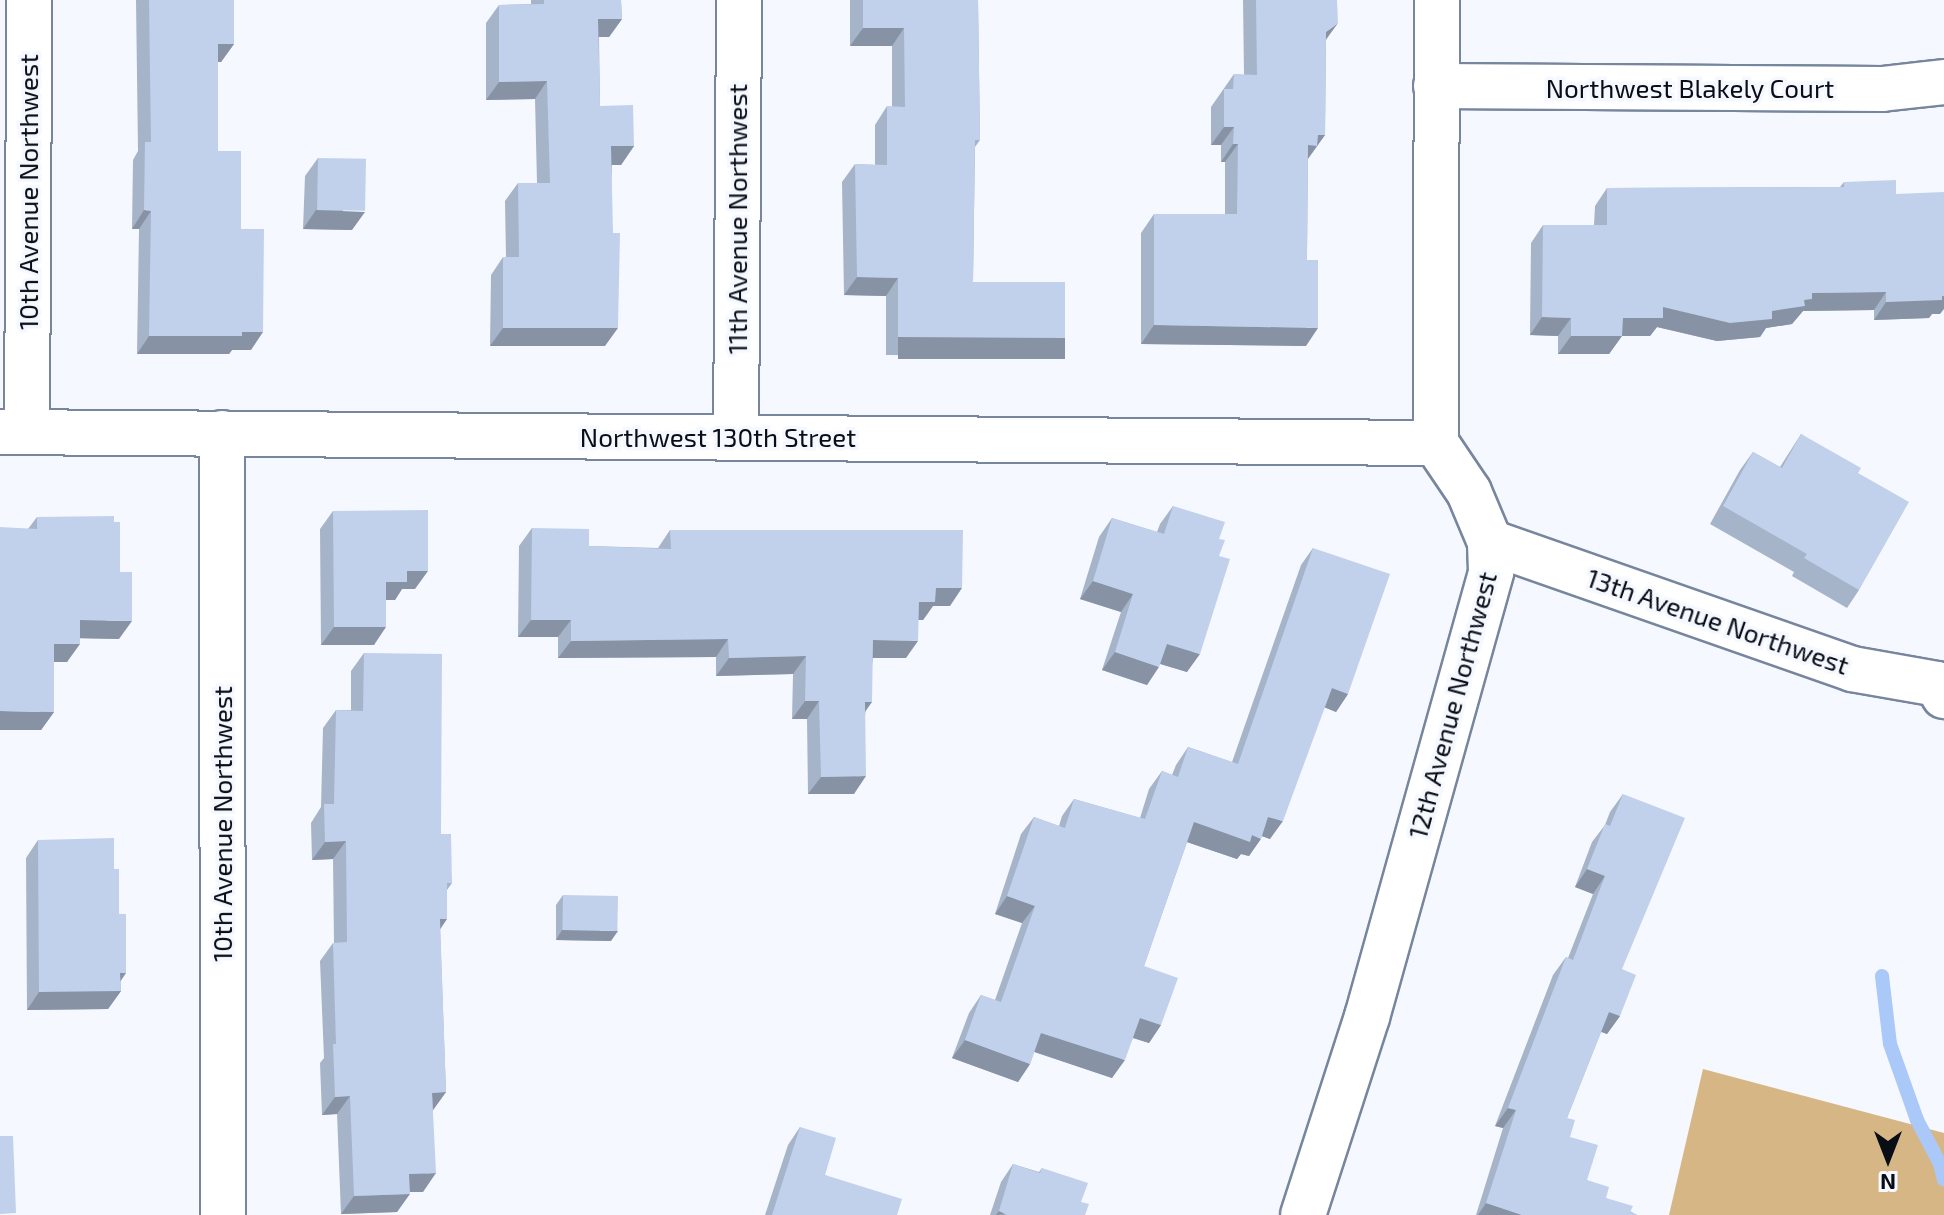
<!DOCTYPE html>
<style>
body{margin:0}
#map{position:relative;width:1944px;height:1215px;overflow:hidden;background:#f5f8fe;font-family:"Exo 2",sans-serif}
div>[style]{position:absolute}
.forest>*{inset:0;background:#d6b685}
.stream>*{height:14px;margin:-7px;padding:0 7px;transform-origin:7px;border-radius:7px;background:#aac8f8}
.roads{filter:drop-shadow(2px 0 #77869d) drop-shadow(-2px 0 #77869d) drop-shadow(0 2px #77869d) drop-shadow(0 -2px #77869d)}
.street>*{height:44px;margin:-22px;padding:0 22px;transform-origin:22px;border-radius:22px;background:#fff}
.wall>*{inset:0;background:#a6b4ca}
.shaded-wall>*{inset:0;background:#8792a4;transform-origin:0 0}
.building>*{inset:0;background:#c1d1eb;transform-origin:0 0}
span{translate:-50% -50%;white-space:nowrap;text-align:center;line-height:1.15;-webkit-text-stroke:7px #f5f8fe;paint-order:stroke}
.street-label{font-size:26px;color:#080d16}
.north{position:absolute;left:1848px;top:1119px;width:80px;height:80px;-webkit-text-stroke:6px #f5f8fe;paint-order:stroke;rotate:180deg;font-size:22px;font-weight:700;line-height:32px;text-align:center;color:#080d16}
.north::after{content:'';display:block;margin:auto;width:28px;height:36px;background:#080d16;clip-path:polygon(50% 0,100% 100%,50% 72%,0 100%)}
</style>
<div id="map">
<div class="forest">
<i style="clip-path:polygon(1703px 1069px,1944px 1133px,1944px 1215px,1669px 1215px)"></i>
</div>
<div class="stream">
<i style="left:1882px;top:976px;width:68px;rotate:83.3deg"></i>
<i style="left:1890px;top:1044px;width:81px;rotate:70.4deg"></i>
<i style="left:1917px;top:1120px;width:50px;rotate:62.4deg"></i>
<i style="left:1940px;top:1164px;width:16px;rotate:76deg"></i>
</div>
<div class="roads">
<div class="street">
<i style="left:1436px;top:86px;width:446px;rotate:0.4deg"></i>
<i style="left:1882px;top:89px;width:62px;rotate:-6.4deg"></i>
<i style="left:0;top:432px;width:1436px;rotate:0.44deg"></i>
<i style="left:27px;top:432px;width:432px;rotate:-89.7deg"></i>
<i style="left:222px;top:433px;width:782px;rotate:89.93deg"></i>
<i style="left:736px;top:437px;width:437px;rotate:-89.6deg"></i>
<i style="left:1490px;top:542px;width:384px;rotate:19.3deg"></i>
<i style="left:1852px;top:669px;width:86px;rotate:10deg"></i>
<i style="left:1937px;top:684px;width:14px;rotate:60deg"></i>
<i style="left:1303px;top:1215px;width:208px;rotate:-72.1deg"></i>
<i style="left:1367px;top:1017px;width:462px;rotate:-74.4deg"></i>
<i style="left:1491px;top:572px;width:30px;rotate:-92deg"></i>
<i style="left:1490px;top:542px;width:54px;rotate:-112.8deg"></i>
<i style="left:1469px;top:492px;width:59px;rotate:-124deg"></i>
<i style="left:1436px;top:443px;width:443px;rotate:-89.9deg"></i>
</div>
</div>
<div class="wall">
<i style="clip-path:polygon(136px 0,234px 0,234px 44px,221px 62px,218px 62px,218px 151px,241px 229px,251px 350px,232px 350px,229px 354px,137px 354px,139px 229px,132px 229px,133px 160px,138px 151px)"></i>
<i style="clip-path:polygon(531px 0,621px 0,622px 19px,609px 37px,599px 37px,600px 106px,634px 146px,621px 165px,612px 165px,605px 346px,490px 346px,491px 275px,503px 257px,506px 257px,505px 201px,518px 183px,537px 183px,535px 99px,486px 100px,486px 23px,499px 5px,531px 4px)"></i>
<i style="clip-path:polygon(850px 0,978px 0,980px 140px,975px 147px,973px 282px,1052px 356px,886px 355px,886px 296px,844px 295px,842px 182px,855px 164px,875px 165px,875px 125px,887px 106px,892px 107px,892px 46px,850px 46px)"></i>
<i style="clip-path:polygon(1243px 0,1337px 0,1326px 40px,1325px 135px,1308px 159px,1306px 346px,1141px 344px,1141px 233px,1154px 214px,1225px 214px,1225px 162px,1221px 162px,1221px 145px,1211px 145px,1211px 107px,1234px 74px,1244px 75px)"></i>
<i style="clip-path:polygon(318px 158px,352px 230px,303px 229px,305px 176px)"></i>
<i style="clip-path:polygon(1844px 182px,1896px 194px,1940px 314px,1932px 314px,1929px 318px,1874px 320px,1874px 310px,1803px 311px,1792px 324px,1766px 328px,1760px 337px,1717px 341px,1657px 327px,1650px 336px,1622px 336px,1609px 354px,1558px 354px,1558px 336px,1530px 335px,1531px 243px,1543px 225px,1594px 225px,1595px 206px,1607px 188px,1840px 187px)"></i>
<i style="clip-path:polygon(1801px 434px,1858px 473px,1859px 590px,1847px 608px,1792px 576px,1794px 572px,1710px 524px,1740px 470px,1753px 452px,1780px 467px)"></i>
<i style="clip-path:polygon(1173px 506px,1219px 539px,1219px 556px,1187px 672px,1160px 664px,1147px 685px,1102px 670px,1121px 612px,1080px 599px,1099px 537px,1112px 518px,1157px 532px,1160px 524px)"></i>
<i style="clip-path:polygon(333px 511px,415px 589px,402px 589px,395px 600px,386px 600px,374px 645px,321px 645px,320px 529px)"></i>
<i style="clip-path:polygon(37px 517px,119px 639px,80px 638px,67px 662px,54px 662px,54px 712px,41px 730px,28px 529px)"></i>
<i style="clip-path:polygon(532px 528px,589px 546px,658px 548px,670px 530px,950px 606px,933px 606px,923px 620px,918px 620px,906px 658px,873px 658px,854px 794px,808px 794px,807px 719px,792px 719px,793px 674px,716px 676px,716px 657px,558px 658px,558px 637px,518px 637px,519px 546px)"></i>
<i style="clip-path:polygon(1313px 548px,1348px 694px,1336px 712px,1324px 707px,1270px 839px,1262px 836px,1249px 856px,1241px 854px,1237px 859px,1187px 842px,1144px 966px,1161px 1025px,1149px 1043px,1133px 1038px,1112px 1078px,1034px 1052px,1030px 1064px,1018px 1082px,952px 1058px,969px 1013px,981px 995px,995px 1000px,1022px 923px,995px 914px,1021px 834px,1034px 817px,1059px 826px,1062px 816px,1074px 799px,1140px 818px,1149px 789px,1162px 771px,1172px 775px,1176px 765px,1188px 747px,1232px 762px,1301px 565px)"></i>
<i style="clip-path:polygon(364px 653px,441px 834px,452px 883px,447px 890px,440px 929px,446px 1092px,433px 1110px,423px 1192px,410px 1192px,397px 1212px,341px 1214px,337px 1114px,322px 1115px,320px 1063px,324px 1058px,320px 961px,333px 943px,334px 943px,333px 859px,312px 860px,311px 823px,321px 807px,323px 728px,336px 710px,351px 710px,351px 671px)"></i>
<i style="clip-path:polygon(1623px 794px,1622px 969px,1620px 1016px,1607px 1034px,1601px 1032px,1567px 1118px,1570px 1137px,1587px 1180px,1606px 1198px,1637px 1215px,1476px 1215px,1503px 1128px,1495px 1126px,1553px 975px,1566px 957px,1568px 958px,1593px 894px,1575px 887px,1592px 842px,1605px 825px,1610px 812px)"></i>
<i style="clip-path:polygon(38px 840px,114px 869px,121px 991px,108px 1009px,27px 1010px,26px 858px)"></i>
<i style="clip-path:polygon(563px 895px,611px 941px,556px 940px,556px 905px)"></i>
<i style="clip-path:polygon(800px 1127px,825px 1175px,897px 1215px,765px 1215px,788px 1145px)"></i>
<i style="clip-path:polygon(1013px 1164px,1039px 1172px,1042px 1168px,1081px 1202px,1085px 1215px,990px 1215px,1001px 1182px)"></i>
</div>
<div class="shaded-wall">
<i style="clip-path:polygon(598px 19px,622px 19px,609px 37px,586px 37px)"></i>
<i style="clip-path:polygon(1338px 23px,1325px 41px,1326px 32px)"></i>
<i style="clip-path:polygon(863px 28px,904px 28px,892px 46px,850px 46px)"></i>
<i style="clip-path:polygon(218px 44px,234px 44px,221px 62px,206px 62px)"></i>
<i style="clip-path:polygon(547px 81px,535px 99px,486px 100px,499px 82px)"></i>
<i style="clip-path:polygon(1224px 127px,1234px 127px,1221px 145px,1211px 145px)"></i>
<i style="clip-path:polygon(1318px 135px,1325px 135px,1304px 164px,1308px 145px)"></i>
<i style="clip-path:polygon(1233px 144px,1238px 144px,1225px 162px,1221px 162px)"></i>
<i style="clip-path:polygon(611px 146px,634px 146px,621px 165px,599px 165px)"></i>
<i style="clip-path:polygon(144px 210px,151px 211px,139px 229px,132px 229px)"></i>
<i style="clip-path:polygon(316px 210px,365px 212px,352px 230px,303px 229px)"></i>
<i style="clip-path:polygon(857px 277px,898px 278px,886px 296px,844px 295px)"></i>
<i style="clip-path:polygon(1886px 292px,1874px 310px,1803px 311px,1792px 324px,1766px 328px,1760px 337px,1717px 341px,1657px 327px,1650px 336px,1622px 336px,1609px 354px,1558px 354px,1571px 336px,1623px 318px,1663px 307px,1772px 311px,1804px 300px,1812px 293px)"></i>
<i style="clip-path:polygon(1944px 296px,1944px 309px,1940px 314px,1932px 314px,1929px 318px,1874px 320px,1886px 302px)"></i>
<i style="clip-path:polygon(1542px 317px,1571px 318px,1558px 336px,1530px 335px)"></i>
<i style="clip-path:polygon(1154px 325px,1318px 328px,1306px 346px,1141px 344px)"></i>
<i style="clip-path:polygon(503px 328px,618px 328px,605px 346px,490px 346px)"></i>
<i style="clip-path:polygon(242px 332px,263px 332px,251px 350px,232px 350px,229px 354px,137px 354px,149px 336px)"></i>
<i style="left:898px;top:337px;width:167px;height:22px"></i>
<i style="clip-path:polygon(407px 571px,428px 571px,415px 589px,402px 589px,395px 600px,373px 600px,386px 582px)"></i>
<i style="clip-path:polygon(1093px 581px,1133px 594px,1121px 612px,1080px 599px)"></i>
<i style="clip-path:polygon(936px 588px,962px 588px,950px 606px,933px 606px,923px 620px,906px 620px,919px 602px)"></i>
<i style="clip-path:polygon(80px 620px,132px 621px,119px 639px,67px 638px)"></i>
<i style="clip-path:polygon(531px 620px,571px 620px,558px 637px,518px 637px)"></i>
<i style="clip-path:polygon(334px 627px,386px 627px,374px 645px,321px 645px)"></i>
<i style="clip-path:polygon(728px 639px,716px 657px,558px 658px,571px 641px)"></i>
<i style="clip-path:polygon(873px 640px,918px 641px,906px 658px,860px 658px)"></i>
<i style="clip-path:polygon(54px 644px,80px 644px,67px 662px,42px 662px)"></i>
<i style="clip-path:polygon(1167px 644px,1200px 654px,1187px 672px,1154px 662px)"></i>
<i style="clip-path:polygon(1115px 652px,1159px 667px,1147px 685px,1102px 670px)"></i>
<i style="clip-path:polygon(806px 656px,793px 674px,716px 676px,729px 658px)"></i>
<i style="clip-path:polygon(1332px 688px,1348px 694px,1336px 712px,1319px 705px)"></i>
<i style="clip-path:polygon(805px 701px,819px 701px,807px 719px,792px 719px)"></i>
<i style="clip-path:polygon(865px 702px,872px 702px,860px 719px)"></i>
<i style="clip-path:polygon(0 711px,54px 712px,41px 730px,0 730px)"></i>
<i style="clip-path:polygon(866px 776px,854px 794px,808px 794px,821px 777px)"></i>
<i style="clip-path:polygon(1268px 817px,1283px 821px,1270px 839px,1256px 834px)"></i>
<i style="clip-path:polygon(1194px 822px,1252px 835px,1261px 839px,1249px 856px,1241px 854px,1237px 859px,1181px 840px)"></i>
<i style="clip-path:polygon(346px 841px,333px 859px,312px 860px,325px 842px)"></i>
<i style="clip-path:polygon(1587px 869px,1605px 876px,1593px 894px,1575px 887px)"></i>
<i style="clip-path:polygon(1007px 896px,1035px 906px,1022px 923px,995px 914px)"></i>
<i style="clip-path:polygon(440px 919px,447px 919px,435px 937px)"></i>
<i style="clip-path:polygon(562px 930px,618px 931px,611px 941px,556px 940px)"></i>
<i style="clip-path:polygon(120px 973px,126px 973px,114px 991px,121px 991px,108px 1009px,27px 1010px,39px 992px)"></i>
<i style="clip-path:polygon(1609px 1012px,1620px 1016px,1607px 1034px,1597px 1030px)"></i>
<i style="clip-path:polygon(1140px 1018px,1161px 1025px,1149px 1043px,1127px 1036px)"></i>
<i style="clip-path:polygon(1041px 1033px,1125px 1060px,1112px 1078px,1029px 1050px)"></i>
<i style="clip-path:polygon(965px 1040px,1030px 1064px,1018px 1082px,952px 1058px)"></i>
<i style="clip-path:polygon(446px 1092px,433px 1110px,432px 1093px)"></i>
<i style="clip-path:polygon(350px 1096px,337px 1114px,322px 1115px,335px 1097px)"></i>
<i style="clip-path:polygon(1508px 1108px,1516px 1110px,1503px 1128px,1495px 1126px)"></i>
<i style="clip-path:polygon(436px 1173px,423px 1192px,397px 1192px,409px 1174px)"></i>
<i style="clip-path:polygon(410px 1194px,397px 1212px,341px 1214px,354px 1196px)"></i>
<i style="clip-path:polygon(1486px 1203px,1522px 1215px,1478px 1215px)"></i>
<i style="clip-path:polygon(999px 1211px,1007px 1214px,996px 1215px)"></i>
</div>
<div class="building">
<i style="clip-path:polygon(149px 0,234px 0,234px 44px,218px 44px,218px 151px,241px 151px,241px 229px,264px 229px,263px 332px,242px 332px,242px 336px,149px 336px,151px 211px,144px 210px,145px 142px,151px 142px)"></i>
<i style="clip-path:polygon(544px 0,621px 0,622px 19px,598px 19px,600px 106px,633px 105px,634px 146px,611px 146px,613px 233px,620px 233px,618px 328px,503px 328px,503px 257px,519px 257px,518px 183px,550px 183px,547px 81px,499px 82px,499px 5px,544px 4px)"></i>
<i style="clip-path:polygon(863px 0,978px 0,980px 140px,975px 140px,973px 282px,1065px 282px,1065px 338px,898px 337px,898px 278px,857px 277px,855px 164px,887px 165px,887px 106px,905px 107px,904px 28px,863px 28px)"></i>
<i style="clip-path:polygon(1256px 0,1337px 0,1338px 23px,1326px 32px,1325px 135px,1318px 135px,1317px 146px,1308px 145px,1307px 260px,1318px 260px,1318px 328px,1154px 325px,1154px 214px,1237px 214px,1238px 144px,1233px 144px,1234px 127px,1224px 127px,1224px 89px,1233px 89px,1234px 74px,1257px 75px)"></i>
<i style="left:318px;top:158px;width:48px;height:52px;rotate:1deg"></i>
<i style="clip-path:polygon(1896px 180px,1896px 194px,1944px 192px,1944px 296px,1942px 296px,1942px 300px,1886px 302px,1886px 292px,1812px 293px,1812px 299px,1804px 300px,1805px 306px,1772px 311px,1772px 319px,1730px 323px,1663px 307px,1663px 318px,1623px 318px,1622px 336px,1571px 336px,1571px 318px,1542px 317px,1543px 225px,1607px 225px,1607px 188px,1844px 187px,1844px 182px)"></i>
<i style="clip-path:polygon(1801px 434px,1861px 468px,1858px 473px,1909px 502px,1859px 590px,1804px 558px,1807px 554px,1723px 506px,1753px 452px,1782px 468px)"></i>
<i style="clip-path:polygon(1173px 506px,1225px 522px,1219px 539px,1225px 540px,1219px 556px,1230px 559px,1200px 654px,1167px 644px,1159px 667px,1115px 652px,1133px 594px,1093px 581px,1112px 518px,1164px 534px)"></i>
<i style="clip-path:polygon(428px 510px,428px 571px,407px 571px,407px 582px,386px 582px,386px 627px,334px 627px,333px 511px)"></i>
<i style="clip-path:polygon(114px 516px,114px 522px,120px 522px,120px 572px,132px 572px,132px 621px,80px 620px,80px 644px,54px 644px,54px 712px,0 711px,0 527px,37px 529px,37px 517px)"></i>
<i style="clip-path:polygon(532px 528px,589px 529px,589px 546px,671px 549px,670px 530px,963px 530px,962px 588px,936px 588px,935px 602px,919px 602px,918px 641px,873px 640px,872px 702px,865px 702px,866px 776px,821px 777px,819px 701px,805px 701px,806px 656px,729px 658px,728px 639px,571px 641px,571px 620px,531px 620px)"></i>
<i style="clip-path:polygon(1313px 548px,1390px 574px,1348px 694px,1332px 688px,1283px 821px,1268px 817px,1261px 839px,1252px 835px,1250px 842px,1194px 822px,1144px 966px,1178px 978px,1161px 1025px,1140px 1018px,1125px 1060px,1041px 1033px,1030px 1064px,965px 1040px,981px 995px,1001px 1002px,1035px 906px,1007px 896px,1034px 817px,1065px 828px,1074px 799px,1145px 819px,1162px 771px,1178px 777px,1188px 747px,1238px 764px)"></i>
<i style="clip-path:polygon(364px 653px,442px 654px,441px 834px,451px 834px,452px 883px,447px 883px,447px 919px,440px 919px,446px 1092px,432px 1093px,436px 1173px,409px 1174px,410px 1194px,354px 1196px,350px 1096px,335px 1097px,333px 1044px,336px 1044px,333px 943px,347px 942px,346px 841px,325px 842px,324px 804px,334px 804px,336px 710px,363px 711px)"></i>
<i style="clip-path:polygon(1623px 794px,1685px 818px,1622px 969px,1636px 975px,1620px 1016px,1609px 1012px,1567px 1118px,1575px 1120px,1570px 1137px,1598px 1145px,1587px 1180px,1609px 1187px,1606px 1198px,1633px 1206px,1630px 1212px,1637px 1215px,1522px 1215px,1486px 1203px,1516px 1110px,1508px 1108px,1566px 957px,1573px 960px,1605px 876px,1587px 869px,1605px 824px,1610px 826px)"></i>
<i style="clip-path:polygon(114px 838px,114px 869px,119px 869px,119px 914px,126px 914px,126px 973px,120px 973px,121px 991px,39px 992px,38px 840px)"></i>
<i style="left:563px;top:895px;width:55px;height:35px;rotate:1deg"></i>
<i style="clip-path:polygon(800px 1127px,836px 1138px,825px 1175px,902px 1199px,897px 1215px,772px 1215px)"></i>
<i style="clip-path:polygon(0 1136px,13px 1136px,16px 1213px,0 1214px)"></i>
<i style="clip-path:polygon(1013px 1164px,1040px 1173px,1042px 1168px,1088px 1183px,1081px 1202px,1089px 1204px,1085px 1215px,1007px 1215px,999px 1211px)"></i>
</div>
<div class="street-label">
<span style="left:1690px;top:88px">Northwest Blakely Court</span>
<span style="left:28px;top:192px;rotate:-90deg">10th Avenue Northwest</span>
<span style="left:737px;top:219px;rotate:-90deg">11th Avenue Northwest</span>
<span style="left:718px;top:437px">Northwest 130th Street</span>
<span style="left:1718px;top:621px;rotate:19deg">13th Avenue Northwest</span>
<span style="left:1452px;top:705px;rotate:-75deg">12th Avenue Northwest</span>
<span style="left:222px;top:824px;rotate:-90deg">10th Avenue Northwest</span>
</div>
<div class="north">N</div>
</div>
